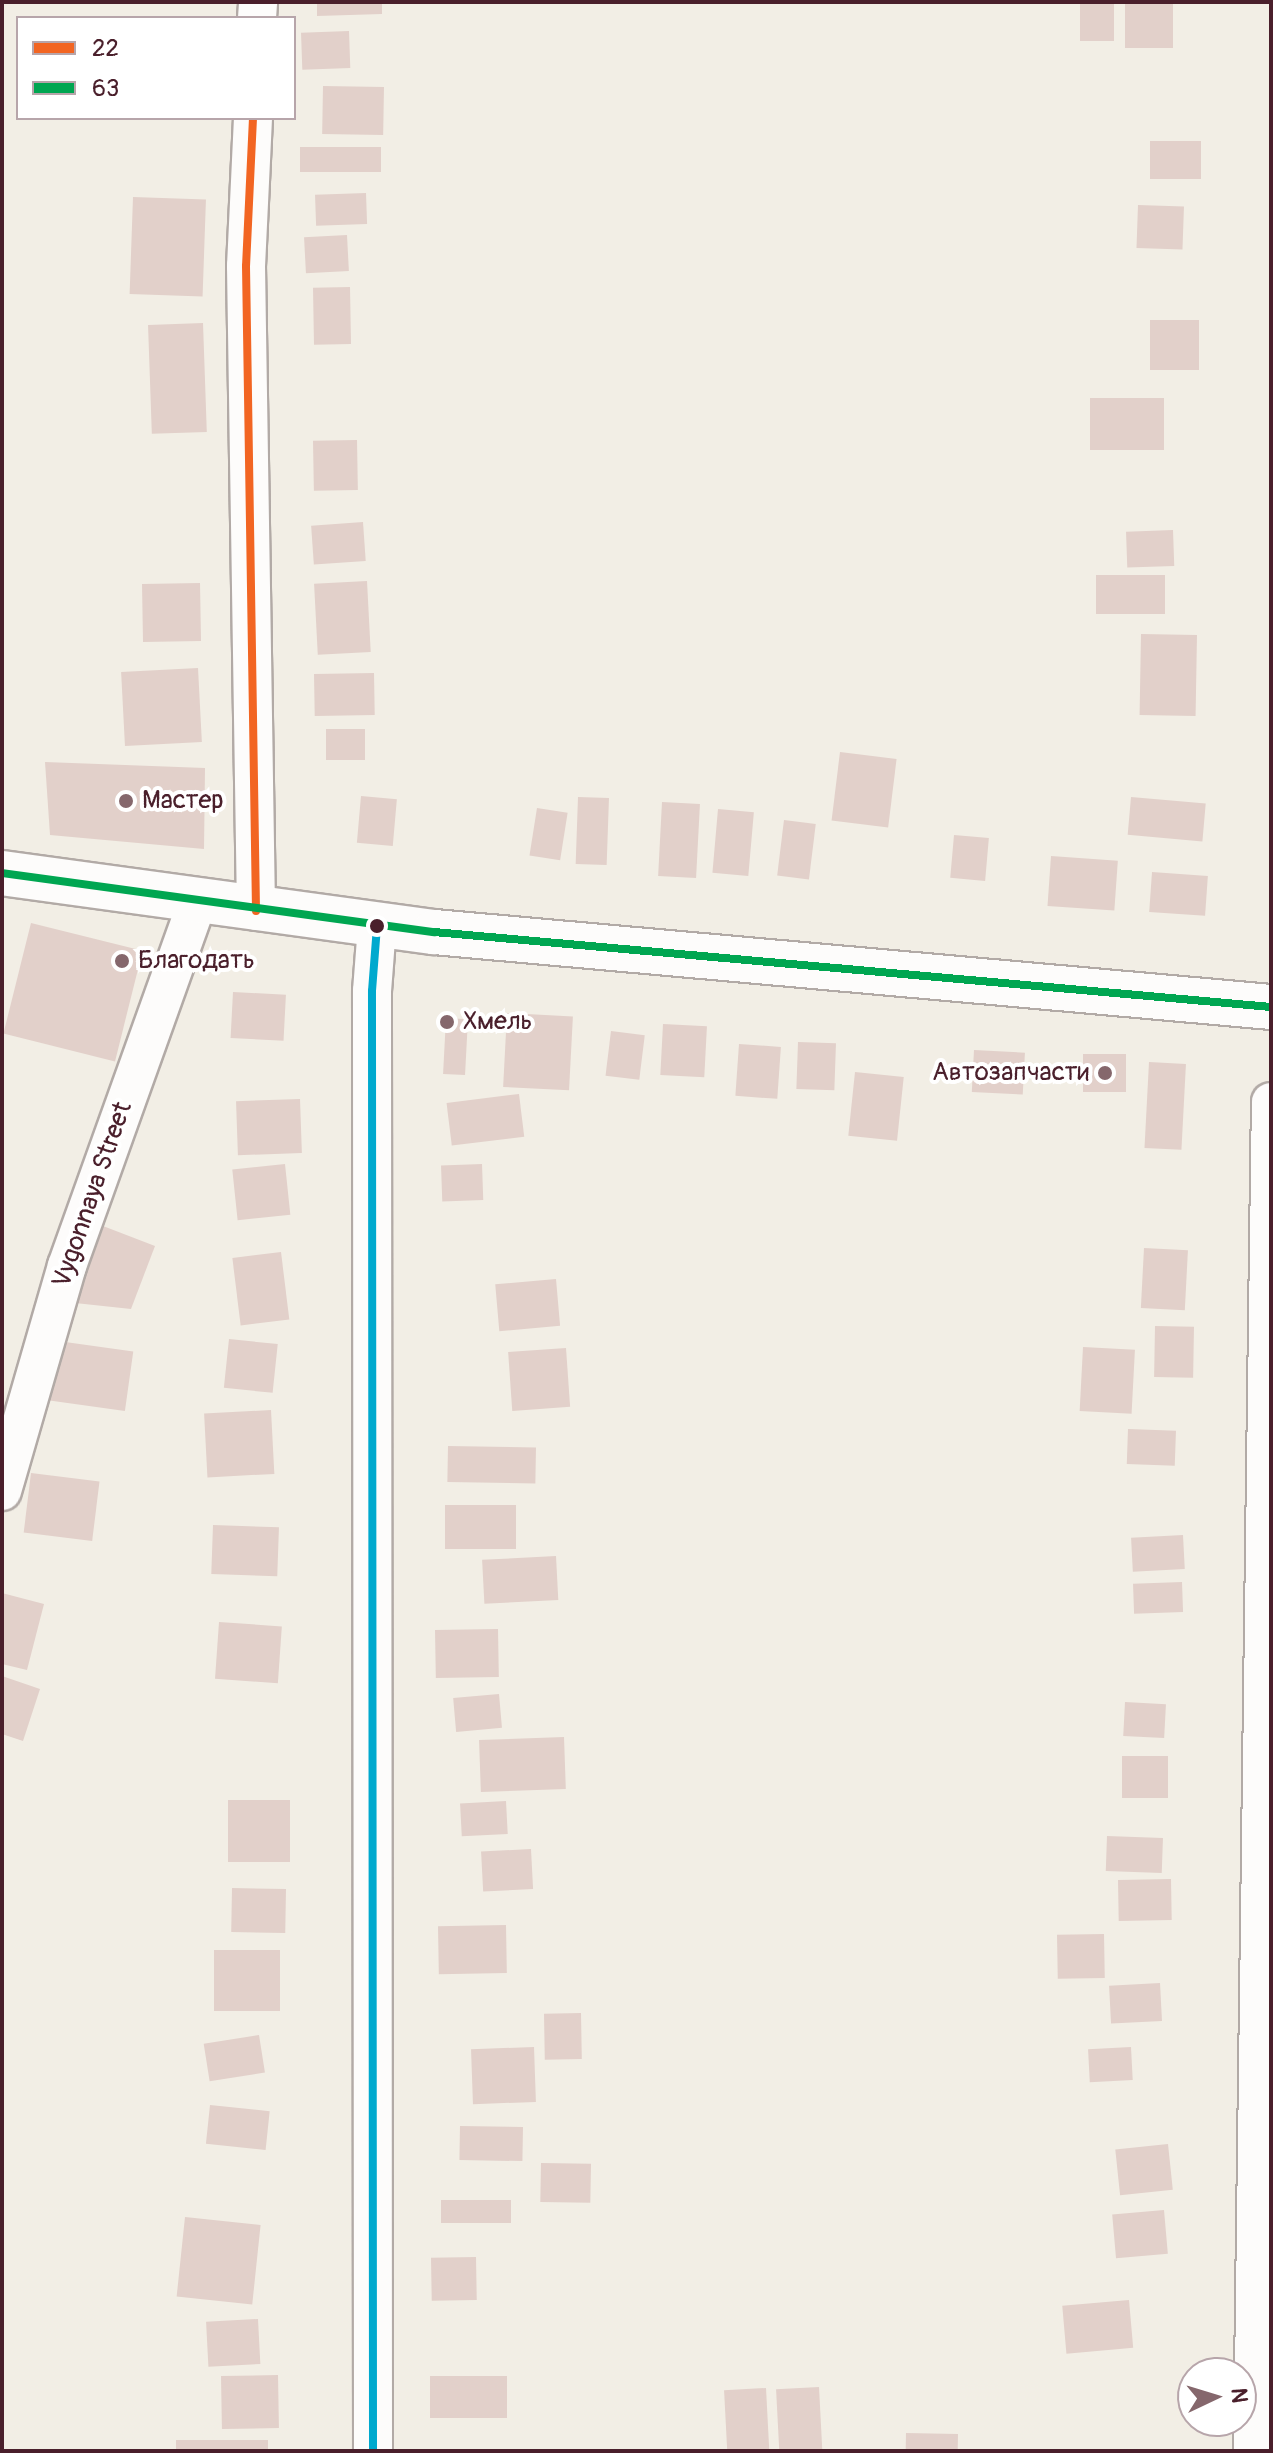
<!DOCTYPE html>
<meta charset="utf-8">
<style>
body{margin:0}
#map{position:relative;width:1273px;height:2453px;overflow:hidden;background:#f2eee5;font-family:Pangolin,sans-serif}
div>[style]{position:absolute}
.building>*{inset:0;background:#e2d0ca;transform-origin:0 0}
.roads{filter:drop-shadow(2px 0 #b2aaa6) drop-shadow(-2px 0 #b2aaa6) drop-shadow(0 2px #b2aaa6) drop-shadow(0 -2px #b2aaa6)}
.minor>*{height:38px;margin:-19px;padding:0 19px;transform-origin:19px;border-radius:19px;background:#fdfcfb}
.tertiary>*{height:44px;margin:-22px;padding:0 22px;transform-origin:22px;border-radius:22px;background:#fdfcfb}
.bus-1>*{height:8px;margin:-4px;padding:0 4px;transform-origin:4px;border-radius:4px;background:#f26522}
.bus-2>*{height:8px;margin:-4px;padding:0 4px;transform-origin:4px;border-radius:4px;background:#00a651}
.bus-3>*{height:8px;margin:-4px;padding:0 4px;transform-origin:4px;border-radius:4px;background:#00a9ce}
.dots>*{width:22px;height:22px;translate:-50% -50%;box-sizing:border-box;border:4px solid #fff;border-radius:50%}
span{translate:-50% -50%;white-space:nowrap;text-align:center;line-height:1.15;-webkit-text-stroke:8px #fff;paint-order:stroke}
.poi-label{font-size:26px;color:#4a1f2b}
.left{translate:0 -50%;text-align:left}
.right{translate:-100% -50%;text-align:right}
.street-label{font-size:26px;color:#4a1f2b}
.frame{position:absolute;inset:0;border:4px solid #4a1f2b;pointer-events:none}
.legend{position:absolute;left:16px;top:16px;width:280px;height:104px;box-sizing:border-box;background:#fff;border:2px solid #b7a5aa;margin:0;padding:10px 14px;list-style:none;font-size:24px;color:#4a1f2b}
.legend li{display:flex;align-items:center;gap:16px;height:40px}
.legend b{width:40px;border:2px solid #b7a5aa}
.north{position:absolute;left:1177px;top:2357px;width:80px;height:80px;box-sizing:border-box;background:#fff;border:2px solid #b7a5aa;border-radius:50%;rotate:86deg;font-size:22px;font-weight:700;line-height:32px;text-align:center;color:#4a1f2b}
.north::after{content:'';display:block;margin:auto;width:28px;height:36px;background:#85676c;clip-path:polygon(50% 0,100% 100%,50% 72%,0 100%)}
</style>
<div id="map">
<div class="building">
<i style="clip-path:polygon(317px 2px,382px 2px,382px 14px,317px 16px)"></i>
<i style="left:1080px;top:2px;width:34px;height:39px"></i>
<i style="left:1125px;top:2px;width:48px;height:46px"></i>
<i style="left:349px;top:31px;width:37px;height:48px;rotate:88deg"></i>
<i style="left:323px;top:86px;width:61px;height:48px;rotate:1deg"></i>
<i style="left:1150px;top:141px;width:51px;height:38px"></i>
<i style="left:300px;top:147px;width:81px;height:25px"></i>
<i style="left:366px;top:193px;width:31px;height:51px;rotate:88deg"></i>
<i style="left:133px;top:197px;width:73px;height:97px;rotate:2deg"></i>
<i style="left:1138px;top:205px;width:46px;height:43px;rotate:2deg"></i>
<i style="left:347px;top:235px;width:36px;height:43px;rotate:87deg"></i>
<i style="left:350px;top:287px;width:57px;height:37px;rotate:89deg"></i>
<i style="left:1150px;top:320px;width:49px;height:50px"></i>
<i style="left:203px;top:323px;width:109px;height:55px;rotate:88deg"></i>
<i style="left:1164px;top:398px;width:52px;height:74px;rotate:90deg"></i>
<i style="left:357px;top:440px;width:50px;height:44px;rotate:89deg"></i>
<i style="left:363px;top:522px;width:39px;height:52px;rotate:86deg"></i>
<i style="left:1173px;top:530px;width:36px;height:47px;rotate:88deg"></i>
<i style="left:1165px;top:575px;width:39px;height:69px;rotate:90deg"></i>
<i style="left:367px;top:581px;width:71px;height:53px;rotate:87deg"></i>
<i style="left:200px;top:583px;width:58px;height:58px;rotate:89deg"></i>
<i style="left:1141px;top:634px;width:56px;height:81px;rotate:1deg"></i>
<i style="left:198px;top:668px;width:74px;height:77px;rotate:87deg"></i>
<i style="left:374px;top:673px;width:42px;height:60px;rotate:89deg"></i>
<i style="left:326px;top:729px;width:39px;height:31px"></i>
<i style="left:840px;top:752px;width:57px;height:69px;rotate:7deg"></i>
<i style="clip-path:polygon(45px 762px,205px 768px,204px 849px,50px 835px)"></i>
<i style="left:361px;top:796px;width:36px;height:47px;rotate:5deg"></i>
<i style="left:578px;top:797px;width:31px;height:67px;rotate:2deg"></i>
<i style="left:1131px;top:797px;width:75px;height:38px;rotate:5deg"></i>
<i style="left:662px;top:802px;width:38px;height:74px;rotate:3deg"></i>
<i style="left:537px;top:808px;width:31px;height:48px;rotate:9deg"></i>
<i style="left:718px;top:809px;width:36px;height:64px;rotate:5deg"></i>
<i style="left:784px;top:820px;width:32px;height:56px;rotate:7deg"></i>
<i style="left:954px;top:835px;width:35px;height:43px;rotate:5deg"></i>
<i style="left:1051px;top:856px;width:67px;height:50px;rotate:4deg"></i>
<i style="left:1152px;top:872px;width:56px;height:40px;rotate:4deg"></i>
<i style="left:31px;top:923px;width:115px;height:114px;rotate:14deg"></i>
<i style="left:233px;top:992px;width:53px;height:46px;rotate:3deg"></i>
<i style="left:507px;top:1013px;width:66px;height:74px;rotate:3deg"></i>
<i style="left:446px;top:1018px;width:22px;height:56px;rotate:3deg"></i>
<i style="left:663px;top:1024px;width:44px;height:51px;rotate:3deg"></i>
<i style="left:611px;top:1031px;width:34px;height:45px;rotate:7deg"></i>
<i style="left:798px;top:1042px;width:38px;height:47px;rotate:2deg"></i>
<i style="left:739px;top:1044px;width:42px;height:52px;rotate:4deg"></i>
<i style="left:974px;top:1050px;width:51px;height:42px;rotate:3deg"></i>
<i style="left:1083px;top:1054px;width:43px;height:38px"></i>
<i style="left:1149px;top:1062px;width:37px;height:86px;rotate:3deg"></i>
<i style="left:855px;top:1072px;width:49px;height:64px;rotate:6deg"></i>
<i style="left:519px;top:1094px;width:43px;height:73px;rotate:83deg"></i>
<i style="left:300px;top:1099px;width:54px;height:64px;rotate:88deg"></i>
<i style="left:285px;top:1164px;width:51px;height:53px;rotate:84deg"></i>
<i style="left:482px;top:1164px;width:36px;height:41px;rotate:88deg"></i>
<i style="clip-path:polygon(103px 1226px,155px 1246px,131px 1309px,75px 1303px)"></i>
<i style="left:1144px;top:1248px;width:44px;height:60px;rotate:3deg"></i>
<i style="left:281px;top:1252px;width:68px;height:49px;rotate:83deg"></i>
<i style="left:556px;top:1279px;width:47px;height:61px;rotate:85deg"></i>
<i style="left:1155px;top:1326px;width:39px;height:51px;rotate:1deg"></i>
<i style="left:229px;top:1339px;width:49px;height:49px;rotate:6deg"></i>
<i style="left:58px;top:1341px;width:76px;height:60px;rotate:8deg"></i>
<i style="left:1083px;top:1347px;width:52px;height:64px;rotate:3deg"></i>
<i style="left:566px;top:1348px;width:59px;height:58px;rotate:86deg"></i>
<i style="left:271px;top:1410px;width:64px;height:67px;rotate:87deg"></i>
<i style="left:1128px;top:1429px;width:48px;height:35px;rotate:2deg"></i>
<i style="left:448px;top:1446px;width:88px;height:36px;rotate:1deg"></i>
<i style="left:31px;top:1473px;width:69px;height:60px;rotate:7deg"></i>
<i style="left:445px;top:1505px;width:71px;height:44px"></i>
<i style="left:213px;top:1525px;width:66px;height:49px;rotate:2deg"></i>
<i style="left:1183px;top:1535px;width:34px;height:52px;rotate:87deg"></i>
<i style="left:556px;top:1556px;width:44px;height:74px;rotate:87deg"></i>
<i style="left:1182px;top:1582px;width:30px;height:49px;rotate:88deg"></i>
<i style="clip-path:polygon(2px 1593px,44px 1604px,27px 1670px,2px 1664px)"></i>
<i style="left:219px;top:1622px;width:63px;height:57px;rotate:4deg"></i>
<i style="left:498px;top:1629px;width:48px;height:63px;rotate:89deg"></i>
<i style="clip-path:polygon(2px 1676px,40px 1689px,23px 1741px,2px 1734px)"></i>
<i style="left:499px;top:1694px;width:34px;height:46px;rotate:85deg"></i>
<i style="left:1125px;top:1702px;width:41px;height:34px;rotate:3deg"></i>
<i style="left:564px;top:1737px;width:52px;height:85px;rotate:88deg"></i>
<i style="left:1122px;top:1756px;width:46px;height:42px"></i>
<i style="left:290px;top:1800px;width:62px;height:62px;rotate:90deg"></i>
<i style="left:506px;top:1801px;width:33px;height:46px;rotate:87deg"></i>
<i style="left:1107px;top:1836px;width:56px;height:35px;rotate:2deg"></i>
<i style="left:531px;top:1849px;width:40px;height:50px;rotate:87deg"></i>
<i style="left:1171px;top:1879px;width:41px;height:53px;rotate:89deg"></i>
<i style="left:232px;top:1888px;width:54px;height:44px;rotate:1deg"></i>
<i style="left:506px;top:1925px;width:48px;height:68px;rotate:89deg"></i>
<i style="left:1104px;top:1934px;width:44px;height:47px;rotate:89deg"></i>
<i style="left:280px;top:1950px;width:61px;height:66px;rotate:90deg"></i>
<i style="left:1160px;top:1983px;width:38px;height:51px;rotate:87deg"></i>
<i style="left:581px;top:2013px;width:46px;height:37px;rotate:89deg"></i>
<i style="left:259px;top:2035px;width:38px;height:56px;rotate:81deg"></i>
<i style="left:534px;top:2047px;width:55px;height:63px;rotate:88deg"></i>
<i style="left:1131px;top:2047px;width:33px;height:43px;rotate:87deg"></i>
<i style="left:210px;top:2105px;width:60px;height:39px;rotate:6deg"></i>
<i style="left:460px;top:2126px;width:63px;height:34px;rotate:1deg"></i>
<i style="left:1168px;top:2144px;width:46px;height:53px;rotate:84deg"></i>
<i style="left:541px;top:2163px;width:50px;height:39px;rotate:1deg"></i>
<i style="left:441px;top:2200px;width:70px;height:23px"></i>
<i style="left:1164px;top:2210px;width:44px;height:52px;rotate:85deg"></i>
<i style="left:185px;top:2217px;width:76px;height:80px;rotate:6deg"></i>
<i style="left:476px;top:2257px;width:43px;height:45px;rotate:89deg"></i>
<i style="left:1129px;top:2300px;width:48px;height:67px;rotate:85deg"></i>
<i style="left:258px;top:2319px;width:45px;height:52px;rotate:87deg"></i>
<i style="left:278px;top:2375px;width:53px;height:57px;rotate:89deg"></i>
<i style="left:430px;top:2376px;width:77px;height:42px"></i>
<i style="left:819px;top:2387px;width:64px;height:43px;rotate:87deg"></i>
<i style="left:766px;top:2388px;width:63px;height:42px;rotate:87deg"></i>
<i style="left:906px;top:2433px;width:52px;height:18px;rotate:1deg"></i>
<i style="left:268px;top:2440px;width:11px;height:92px;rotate:90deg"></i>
</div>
<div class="roads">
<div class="minor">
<i style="left:257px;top:18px;width:16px;rotate:-86deg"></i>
<i style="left:253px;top:118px;width:148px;rotate:92.7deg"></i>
<i style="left:246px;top:266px;width:645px;rotate:89.11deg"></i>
<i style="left:2px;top:1491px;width:234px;rotate:-73.9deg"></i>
<i style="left:67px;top:1266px;width:386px;rotate:-70.3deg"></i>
<i style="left:373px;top:2451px;width:1460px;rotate:-90.04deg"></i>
<i style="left:372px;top:991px;width:65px;rotate:-85.6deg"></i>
<i style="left:1253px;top:2451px;width:1349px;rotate:-89.24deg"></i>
</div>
<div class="tertiary">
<i style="left:2px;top:873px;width:436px;rotate:7.8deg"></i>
<i style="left:434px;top:932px;width:840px;rotate:5.12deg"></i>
</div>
</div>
<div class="bus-1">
<i style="left:253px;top:118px;width:148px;rotate:92.7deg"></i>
<i style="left:246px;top:266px;width:645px;rotate:89.11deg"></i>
</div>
<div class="bus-2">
<i style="left:2px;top:873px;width:436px;rotate:7.8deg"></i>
<i style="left:434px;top:932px;width:840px;rotate:5.12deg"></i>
</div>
<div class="bus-3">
<i style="left:373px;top:2451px;width:1460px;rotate:-90.04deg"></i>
<i style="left:372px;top:991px;width:65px;rotate:-85.6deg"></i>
</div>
<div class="dots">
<i style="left:126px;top:801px;background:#85676c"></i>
<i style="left:377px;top:926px;background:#4a1f2b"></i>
<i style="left:122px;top:961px;background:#85676c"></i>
<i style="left:447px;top:1022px;background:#85676c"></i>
<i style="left:1105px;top:1073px;background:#85676c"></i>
</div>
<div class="poi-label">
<span class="left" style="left:142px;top:801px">Мастер</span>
<span class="left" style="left:138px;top:961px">Благодать</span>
<span class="left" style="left:463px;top:1022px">Хмель</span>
<span class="right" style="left:1089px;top:1073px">Автозапчасти</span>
</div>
<div class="street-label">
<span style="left:93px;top:1195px;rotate:-71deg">Vygonnaya Street</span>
</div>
<div class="frame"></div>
<ul class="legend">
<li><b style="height:10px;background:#f26522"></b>22</li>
<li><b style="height:10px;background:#00a651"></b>63</li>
</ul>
<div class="north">N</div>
</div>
